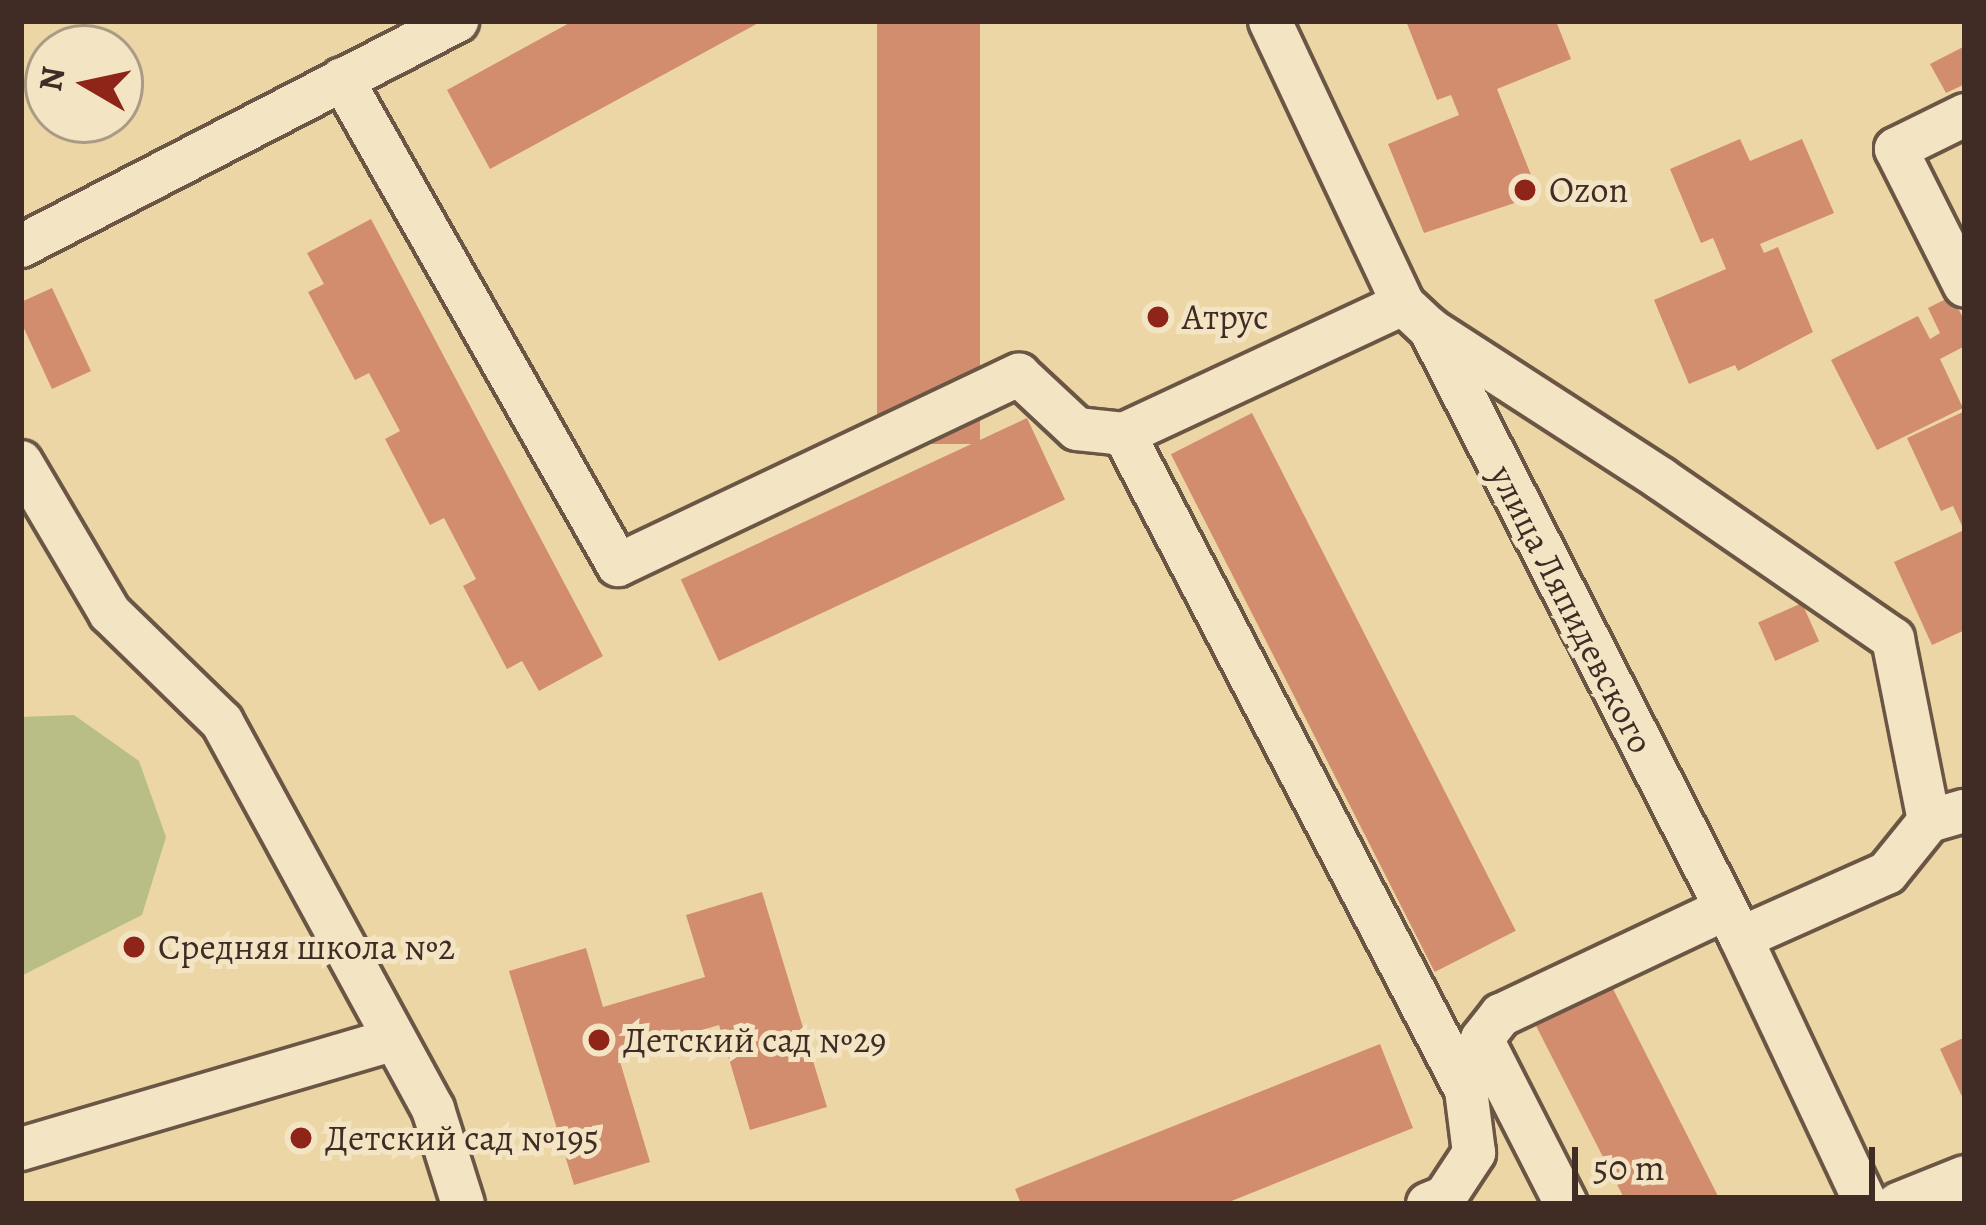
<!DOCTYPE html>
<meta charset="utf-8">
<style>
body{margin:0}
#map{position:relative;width:1986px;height:1225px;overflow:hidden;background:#edd6a5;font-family:Alegreya,serif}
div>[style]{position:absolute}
.green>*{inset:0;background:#b8be86}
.building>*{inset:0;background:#d28d6f;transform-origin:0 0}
.roads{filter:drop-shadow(3px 0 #6b5645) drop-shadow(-3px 0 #6b5645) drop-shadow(0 3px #6b5645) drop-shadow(0 -3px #6b5645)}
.minor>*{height:42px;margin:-21px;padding:0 21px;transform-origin:21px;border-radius:21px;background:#f3e4c4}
.dots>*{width:33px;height:33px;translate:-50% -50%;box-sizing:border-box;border:6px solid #f3e4c4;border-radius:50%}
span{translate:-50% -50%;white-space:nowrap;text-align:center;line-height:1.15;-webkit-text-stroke:10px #f3e4c4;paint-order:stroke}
.poi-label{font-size:36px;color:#402c25}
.left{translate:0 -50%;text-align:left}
.street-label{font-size:36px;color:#402c25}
.frame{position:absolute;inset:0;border:24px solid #402c25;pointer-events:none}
.north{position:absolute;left:24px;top:24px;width:120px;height:120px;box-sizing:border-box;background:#f3e4c4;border:3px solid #ab9a84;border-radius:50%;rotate:279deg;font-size:33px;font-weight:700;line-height:48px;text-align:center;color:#402c25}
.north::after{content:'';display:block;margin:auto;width:42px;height:54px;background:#8f2418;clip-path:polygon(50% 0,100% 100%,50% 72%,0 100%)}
.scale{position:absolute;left:1572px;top:1147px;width:303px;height:54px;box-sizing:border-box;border:6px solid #402c25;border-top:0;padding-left:15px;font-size:36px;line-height:42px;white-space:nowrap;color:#402c25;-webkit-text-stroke:9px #f3e4c4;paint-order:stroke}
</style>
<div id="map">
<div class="green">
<i style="clip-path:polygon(74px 715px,139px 761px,166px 837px,142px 915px,21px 976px,21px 717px)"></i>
</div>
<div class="building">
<i style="clip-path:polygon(573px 21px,762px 21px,490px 169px,447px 90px)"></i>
<i style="left:877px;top:21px;width:103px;height:423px"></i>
<i style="clip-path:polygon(1406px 21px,1556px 21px,1571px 59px,1497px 89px,1539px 195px,1424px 233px,1388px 144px,1459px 115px,1451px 95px,1437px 100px)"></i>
<i style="clip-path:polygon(1965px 46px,1965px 84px,1946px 93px,1930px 64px)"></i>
<i style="clip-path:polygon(1740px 139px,1750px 161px,1802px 139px,1834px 213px,1760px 244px,1764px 253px,1778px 247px,1813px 332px,1738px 371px,1735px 365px,1689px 384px,1654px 300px,1726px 269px,1713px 238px,1701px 243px,1670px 169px)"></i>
<i style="clip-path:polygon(371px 219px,603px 656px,539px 691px,522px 661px,507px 669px,463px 586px,476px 579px,444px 518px,430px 525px,385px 439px,400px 431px,369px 373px,355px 380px,308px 292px,324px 284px,307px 253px)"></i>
<i style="clip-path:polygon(52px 288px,91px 371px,52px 389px,21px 322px,21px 302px)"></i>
<i style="clip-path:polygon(1952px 296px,1965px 322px,1965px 346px,1940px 359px,1963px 408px,1877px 450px,1831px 360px,1918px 316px,1930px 339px,1940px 333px,1928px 308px)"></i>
<i style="clip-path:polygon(1965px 411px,1965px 630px,1932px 645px,1894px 562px,1964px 530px,1953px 506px,1941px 511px,1907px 438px)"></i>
<i style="left:1252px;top:413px;width:581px;height:91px;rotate:63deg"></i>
<i style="left:1027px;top:418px;width:90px;height:382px;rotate:65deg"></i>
<i style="left:1802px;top:603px;width:42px;height:48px;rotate:66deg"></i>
<i style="clip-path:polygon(762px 892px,827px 1107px,750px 1130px,719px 1025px,618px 1055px,650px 1162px,574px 1185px,509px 971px,586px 948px,603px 1007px,705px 977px,686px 915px)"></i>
<i style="clip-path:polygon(1608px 979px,1722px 1204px,1627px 1204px,1532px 1018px)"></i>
<i style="clip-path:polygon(1965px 1037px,1965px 1103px,1940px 1049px)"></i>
<i style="clip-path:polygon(1380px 1044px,1413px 1128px,1224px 1204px,1021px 1204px,1015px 1189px)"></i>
</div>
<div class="roads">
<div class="minor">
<i style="left:1270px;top:21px;width:313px;rotate:64.8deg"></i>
<i style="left:1403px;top:304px;width:37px;rotate:43deg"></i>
<i style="left:1430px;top:329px;width:684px;rotate:62.95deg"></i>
<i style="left:1741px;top:938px;width:294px;rotate:64.8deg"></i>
<i style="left:342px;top:79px;width:559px;rotate:60.41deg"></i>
<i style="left:618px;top:565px;width:444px;rotate:-25.4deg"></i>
<i style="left:1019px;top:375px;width:79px;rotate:43deg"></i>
<i style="left:1077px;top:429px;width:47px;rotate:6.1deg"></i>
<i style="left:1124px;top:434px;width:308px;rotate:-25deg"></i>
<i style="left:1965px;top:115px;width:77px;rotate:153.8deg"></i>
<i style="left:1896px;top:149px;width:153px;rotate:63.3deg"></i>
<i style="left:21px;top:246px;width:491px;rotate:-27.3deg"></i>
<i style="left:1431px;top:330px;width:274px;rotate:32.9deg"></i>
<i style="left:1661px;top:479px;width:282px;rotate:34.6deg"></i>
<i style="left:1893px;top:639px;width:186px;rotate:78.8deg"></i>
<i style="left:1124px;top:434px;width:740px;rotate:62.47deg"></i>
<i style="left:21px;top:462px;width:175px;rotate:59.5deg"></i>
<i style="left:110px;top:613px;width:156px;rotate:44.2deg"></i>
<i style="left:222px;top:722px;width:441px;rotate:61.4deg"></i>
<i style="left:433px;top:1109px;width:100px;rotate:72.5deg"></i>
<i style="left:1741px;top:938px;width:160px;rotate:-24deg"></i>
<i style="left:1887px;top:873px;width:67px;rotate:-51.1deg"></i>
<i style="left:1929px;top:821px;width:37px;rotate:-16deg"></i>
<i style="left:1482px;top:1039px;width:185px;rotate:63deg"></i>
<i style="left:21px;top:1149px;width:387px;rotate:-16.4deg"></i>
<i style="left:1428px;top:1204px;width:18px;rotate:-22deg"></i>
<i style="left:1445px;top:1197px;width:53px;rotate:-56.6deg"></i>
<i style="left:1474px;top:1153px;width:64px;rotate:-97.2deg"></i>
<i style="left:1466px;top:1090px;width:53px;rotate:-72.6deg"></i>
<i style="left:1482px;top:1039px;width:31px;rotate:-52deg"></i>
<i style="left:1501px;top:1015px;width:248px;rotate:-25.3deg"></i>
<i style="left:1898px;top:1204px;width:72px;rotate:-21.9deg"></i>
</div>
</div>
<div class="dots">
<i style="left:1525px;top:190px;background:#8f2418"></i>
<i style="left:1158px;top:317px;background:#8f2418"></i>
<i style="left:134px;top:947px;background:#8f2418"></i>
<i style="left:599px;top:1040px;background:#8f2418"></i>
<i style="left:301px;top:1138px;background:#8f2418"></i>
</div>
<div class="poi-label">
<span class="left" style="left:1549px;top:190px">Ozon</span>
<span class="left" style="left:1182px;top:317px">Атрус</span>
<span class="left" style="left:158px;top:947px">Средняя школа №2</span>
<span class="left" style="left:623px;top:1040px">Детский сад №29</span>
<span class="left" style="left:325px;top:1138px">Детский сад №195</span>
</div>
<div class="street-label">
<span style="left:1572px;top:609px;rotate:63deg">улица Ляпидевского</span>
</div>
<div class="frame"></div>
<div class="north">N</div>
<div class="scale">50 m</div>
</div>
